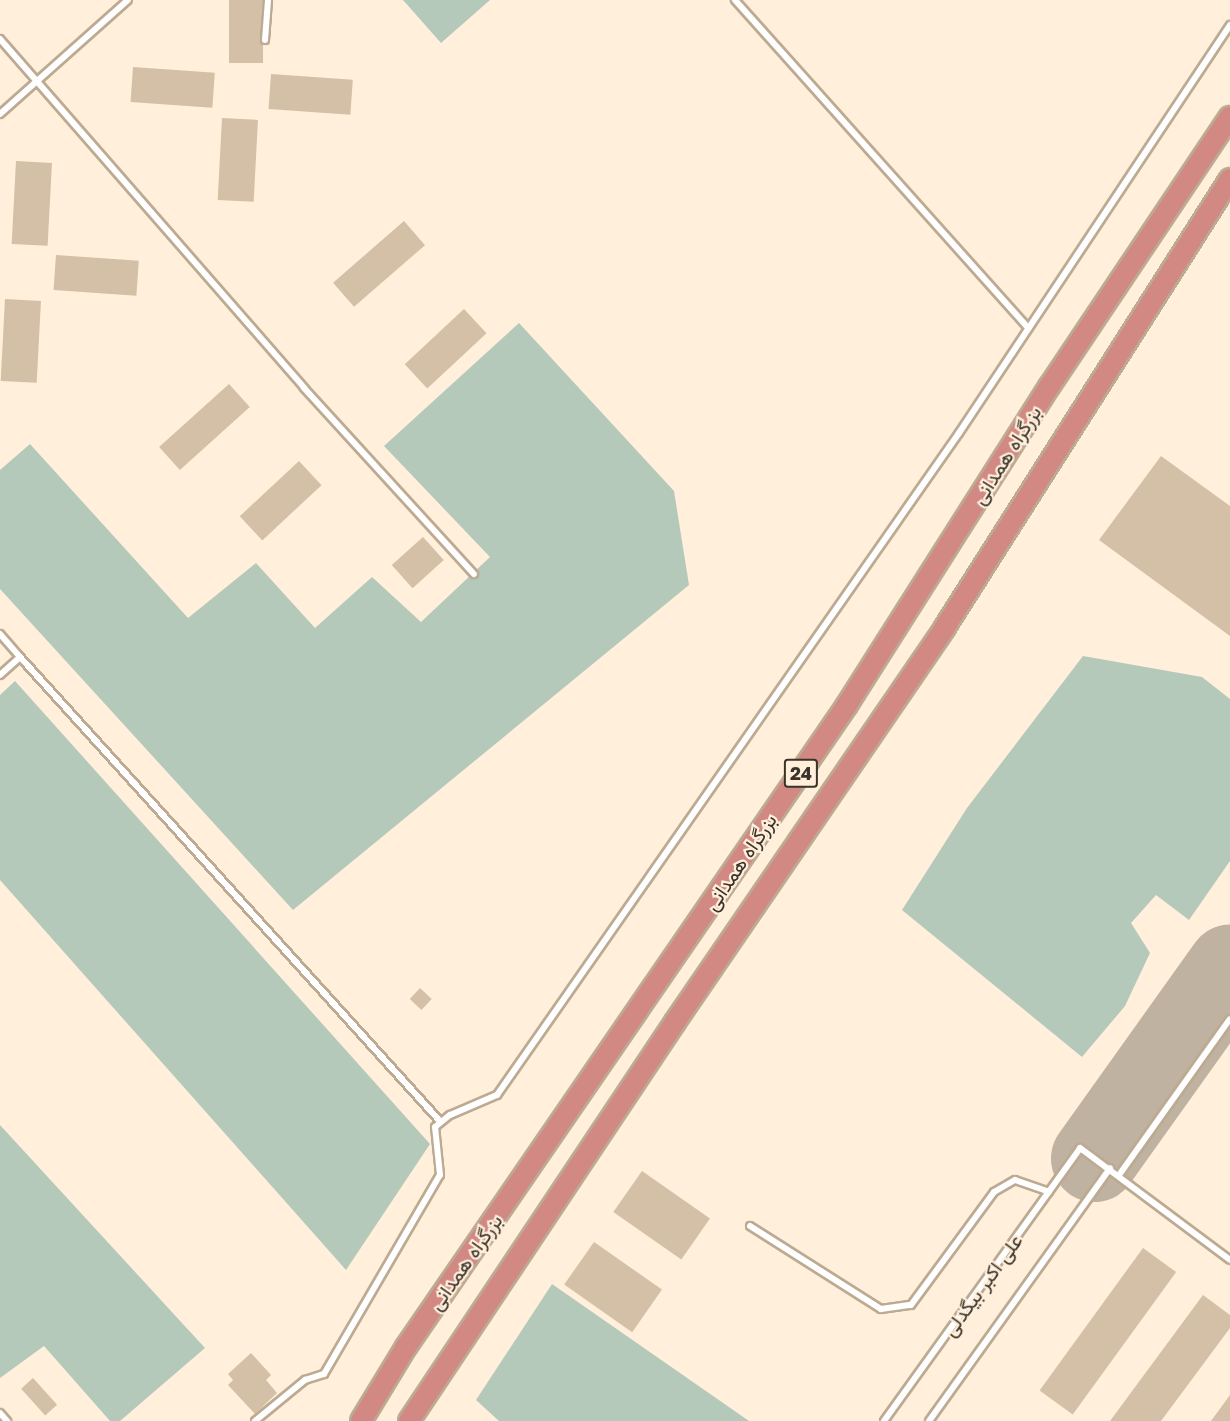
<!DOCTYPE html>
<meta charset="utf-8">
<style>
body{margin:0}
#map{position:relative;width:1230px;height:1421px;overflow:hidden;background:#ffefdb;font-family:"Golos Text",Vazirmatn,sans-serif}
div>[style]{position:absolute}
.green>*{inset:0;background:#b5c9bb}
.runway>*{height:87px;margin:-43.5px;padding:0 43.5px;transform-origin:43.5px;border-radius:43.5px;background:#bfb2a1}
.building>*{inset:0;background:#d3c0a7;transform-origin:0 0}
.roads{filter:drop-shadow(2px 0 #bcaa92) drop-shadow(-2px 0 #bcaa92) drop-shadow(0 2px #bcaa92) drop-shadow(0 -2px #bcaa92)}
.service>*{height:6px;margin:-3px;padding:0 3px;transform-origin:3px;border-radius:3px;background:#fff}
.trunk>*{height:20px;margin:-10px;padding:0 10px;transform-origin:10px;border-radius:10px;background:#d28883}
span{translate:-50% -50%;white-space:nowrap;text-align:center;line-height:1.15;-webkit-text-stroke:4.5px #ffefdb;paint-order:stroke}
.shield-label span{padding:2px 4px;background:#ffefdb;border:2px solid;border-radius:4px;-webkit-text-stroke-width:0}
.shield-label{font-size:18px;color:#3a3329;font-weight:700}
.street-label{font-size:20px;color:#3a3329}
</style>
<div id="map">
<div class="green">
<i style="clip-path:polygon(403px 0,490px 0,441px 43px)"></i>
<i style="clip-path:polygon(519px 323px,674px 491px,689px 585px,293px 910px,0 589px,0 470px,30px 444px,188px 618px,256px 563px,315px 628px,372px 577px,421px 622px,490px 557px,384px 446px)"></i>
<i style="clip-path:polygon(1083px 656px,1202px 677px,1230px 699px,1230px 861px,1189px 920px,1156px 895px,1131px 923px,1150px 953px,1125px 1006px,1082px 1057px,902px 910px,967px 808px)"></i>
<i style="clip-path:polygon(15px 681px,430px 1144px,346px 1270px,0 880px,0 695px)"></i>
<i style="clip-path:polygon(0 1125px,205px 1348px,120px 1421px,110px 1421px,44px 1346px,0 1378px)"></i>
<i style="clip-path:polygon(552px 1284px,749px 1421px,499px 1421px,476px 1400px)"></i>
</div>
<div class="runway">
<i style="left:1094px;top:1158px;width:234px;rotate:-54.5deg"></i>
</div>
<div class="building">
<i style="left:229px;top:0;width:34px;height:63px"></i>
<i style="left:133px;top:67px;width:82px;height:35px;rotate:4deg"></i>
<i style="left:271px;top:74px;width:82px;height:35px;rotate:4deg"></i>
<i style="left:222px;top:118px;width:36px;height:82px;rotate:3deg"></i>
<i style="left:16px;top:161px;width:36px;height:83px;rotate:3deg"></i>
<i style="left:404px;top:221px;width:32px;height:94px;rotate:49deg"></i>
<i style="left:56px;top:255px;width:83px;height:35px;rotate:4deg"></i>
<i style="left:5px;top:299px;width:36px;height:82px;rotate:3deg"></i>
<i style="left:464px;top:309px;width:33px;height:81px;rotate:47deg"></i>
<i style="left:229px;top:384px;width:31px;height:94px;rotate:48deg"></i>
<i style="clip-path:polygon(1161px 456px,1230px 506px,1230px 636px,1099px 540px)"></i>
<i style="left:299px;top:461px;width:33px;height:81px;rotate:47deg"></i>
<i style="left:423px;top:537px;width:31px;height:42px;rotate:48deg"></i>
<i style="left:420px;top:988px;width:16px;height:15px;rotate:43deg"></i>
<i style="left:642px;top:1171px;width:83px;height:50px;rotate:35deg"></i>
<i style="left:594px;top:1242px;width:83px;height:52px;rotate:35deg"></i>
<i style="left:1143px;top:1248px;width:41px;height:176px;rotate:36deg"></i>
<i style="clip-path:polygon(1203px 1295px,1230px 1315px,1230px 1328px,1161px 1421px,1110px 1421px)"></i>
<i style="clip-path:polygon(251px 1353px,271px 1375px,266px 1380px,277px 1393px,255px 1414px,228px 1385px,233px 1380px,228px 1374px)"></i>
<i style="left:33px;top:1378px;width:36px;height:16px;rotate:48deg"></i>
<i style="clip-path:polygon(1230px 1395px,1230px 1421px,1211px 1421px)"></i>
</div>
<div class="roads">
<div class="service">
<i style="left:735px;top:0;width:440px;rotate:48.2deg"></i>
<i style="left:0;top:39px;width:463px;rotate:48.9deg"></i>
<i style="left:304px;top:388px;width:252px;rotate:47.6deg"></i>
<i style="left:265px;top:40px;width:40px;rotate:-85.7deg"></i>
<i style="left:0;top:114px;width:171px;rotate:-41.7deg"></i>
<i style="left:0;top:634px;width:30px;rotate:49deg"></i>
<i style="left:0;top:675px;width:27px;rotate:-42deg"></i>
<i style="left:20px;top:657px;width:623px;rotate:47.86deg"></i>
<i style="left:1119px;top:1175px;width:191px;rotate:-54.6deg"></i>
<i style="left:750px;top:1226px;width:155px;rotate:32.4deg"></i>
<i style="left:881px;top:1309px;width:30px;rotate:-8deg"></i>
<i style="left:911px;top:1305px;width:140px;rotate:-53.7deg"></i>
<i style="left:994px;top:1192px;width:24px;rotate:-30deg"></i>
<i style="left:1015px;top:1180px;width:36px;rotate:19deg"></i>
<i style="left:0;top:1413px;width:11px;rotate:49deg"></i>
<i style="left:255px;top:1421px;width:65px;rotate:-39.4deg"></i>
<i style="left:305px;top:1380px;width:20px;rotate:-18deg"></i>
<i style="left:324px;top:1374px;width:230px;rotate:-59.8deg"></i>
<i style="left:440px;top:1175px;width:48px;rotate:-95.9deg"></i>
<i style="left:435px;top:1127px;width:19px;rotate:-39deg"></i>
<i style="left:450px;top:1115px;width:51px;rotate:-23.1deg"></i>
<i style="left:497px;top:1095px;width:807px;rotate:-55.09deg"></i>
<i style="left:959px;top:433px;width:490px;rotate:-56.4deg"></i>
<i style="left:884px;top:1421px;width:336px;rotate:-54.3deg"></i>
<i style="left:1080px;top:1148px;width:187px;rotate:36.7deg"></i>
<i style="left:929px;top:1421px;width:311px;rotate:-54.4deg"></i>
</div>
<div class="trunk">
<i style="left:361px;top:1421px;width:87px;rotate:-58.7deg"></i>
<i style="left:406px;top:1347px;width:779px;rotate:-55.51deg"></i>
<i style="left:847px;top:705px;width:377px;rotate:-57.6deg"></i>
<i style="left:1049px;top:387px;width:325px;rotate:-56.2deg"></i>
<i style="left:409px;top:1421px;width:480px;rotate:-56.3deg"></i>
<i style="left:675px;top:1022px;width:478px;rotate:-55.6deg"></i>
<i style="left:945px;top:627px;width:531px;rotate:-57.54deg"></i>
</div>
</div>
<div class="shield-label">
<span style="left:801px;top:773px">24</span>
</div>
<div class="street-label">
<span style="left:1006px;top:455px;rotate:-58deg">بزرگراه همدانی</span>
<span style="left:740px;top:862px;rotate:-56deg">بزرگراه همدانی</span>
<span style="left:465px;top:1262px;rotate:-55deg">بزرگراه همدانی</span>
<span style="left:982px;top:1285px;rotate:-54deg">علی اکبر بیگدلی</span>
</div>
</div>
